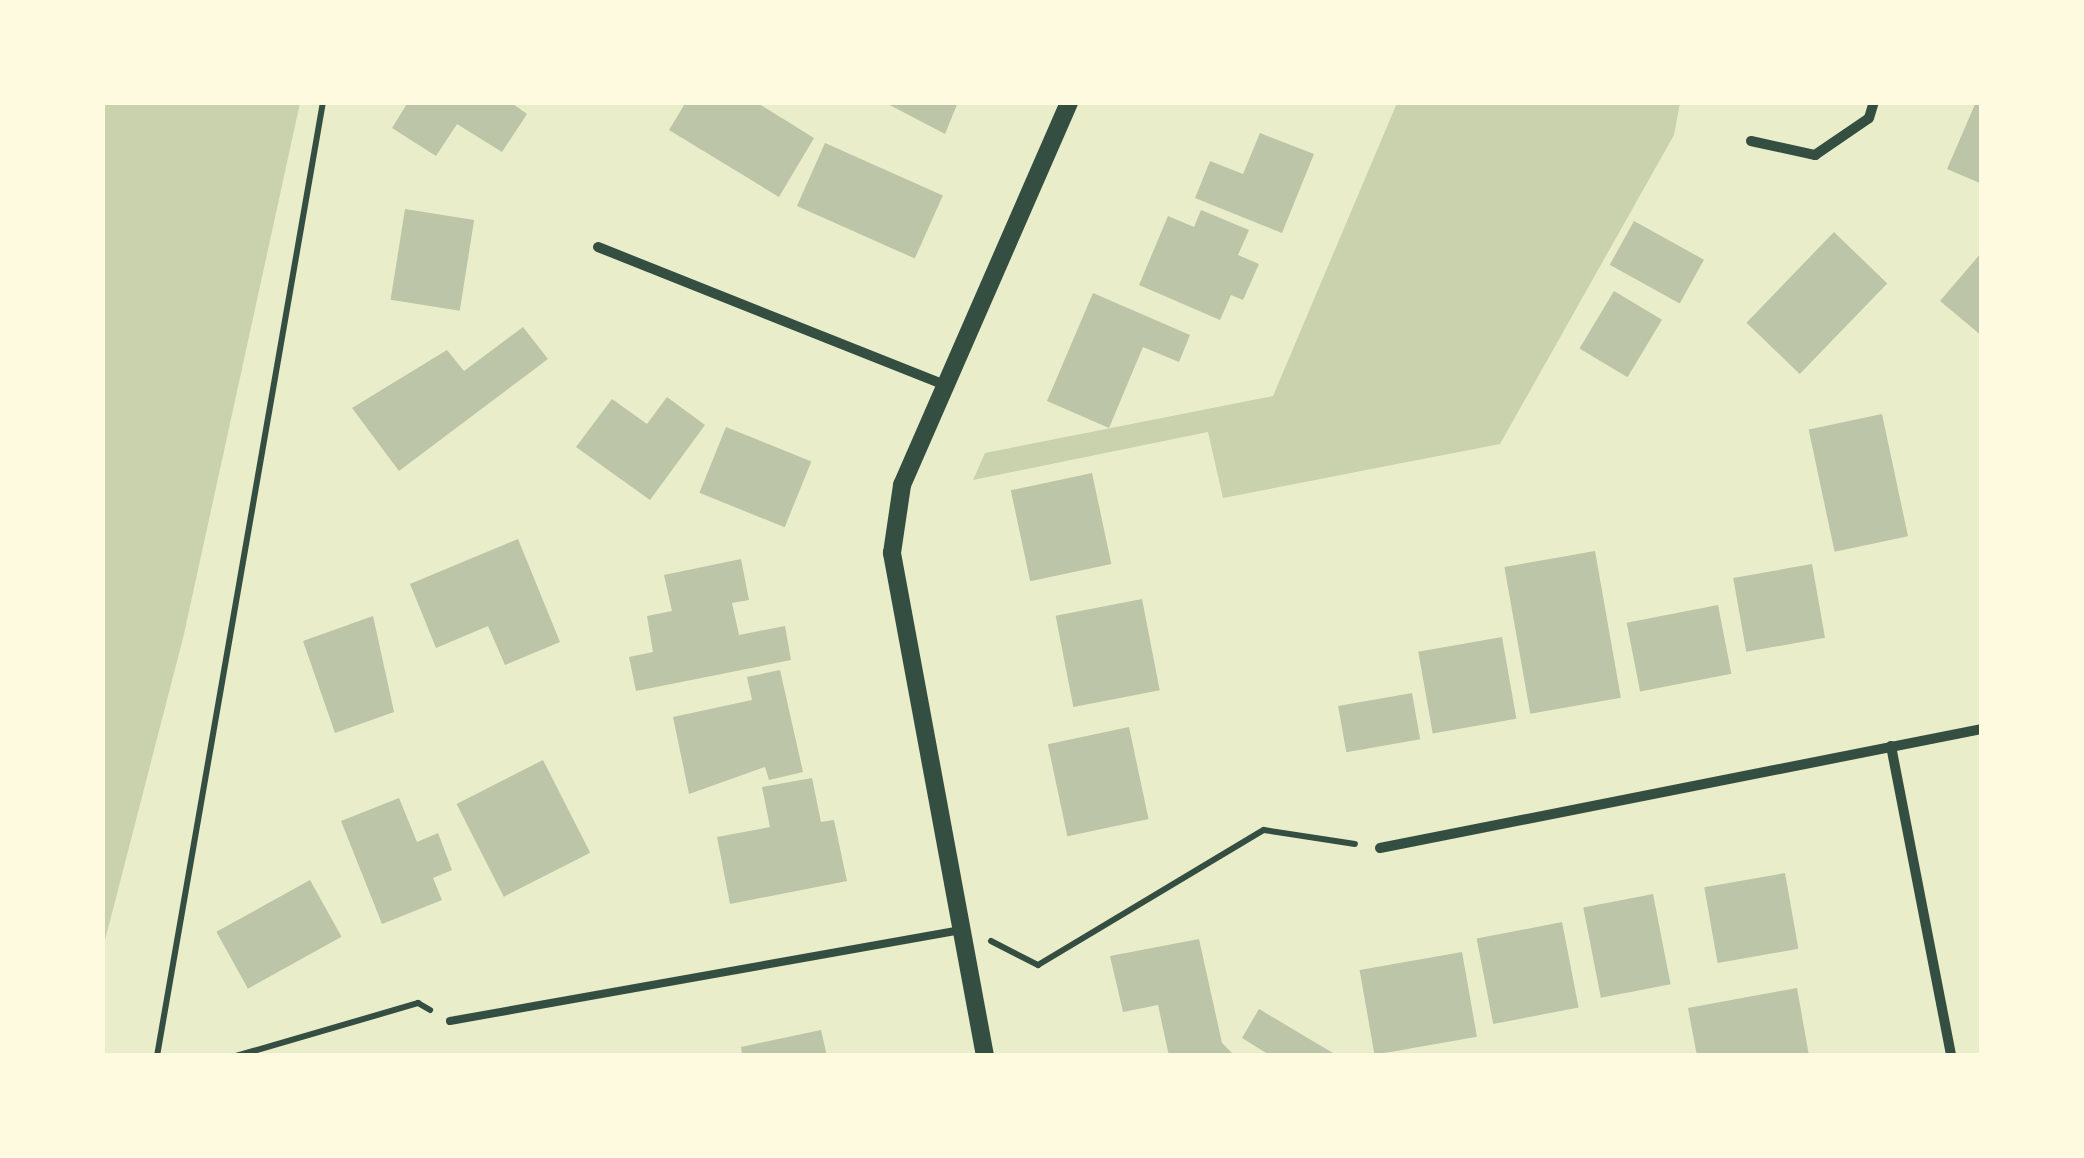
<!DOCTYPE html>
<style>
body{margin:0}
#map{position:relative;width:2084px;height:1158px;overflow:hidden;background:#e9edc9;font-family:"Space Grotesk",sans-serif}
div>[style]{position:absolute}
.green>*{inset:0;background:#cad2ad}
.building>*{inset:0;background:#bcc5a7;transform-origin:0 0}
.path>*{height:6px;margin:-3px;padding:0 3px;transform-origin:3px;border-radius:3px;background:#344e41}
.service>*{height:8px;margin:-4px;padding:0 4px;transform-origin:4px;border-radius:4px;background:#344e41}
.minor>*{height:10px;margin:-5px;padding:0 5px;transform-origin:5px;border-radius:5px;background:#344e41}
.tertiary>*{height:18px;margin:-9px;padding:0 9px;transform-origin:9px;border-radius:9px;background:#344e41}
span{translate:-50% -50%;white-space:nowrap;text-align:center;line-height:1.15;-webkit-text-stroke:10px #fefae0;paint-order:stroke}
.frame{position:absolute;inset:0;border:105px solid #fefae0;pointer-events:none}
</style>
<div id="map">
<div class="green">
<i style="clip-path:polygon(103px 102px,300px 103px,184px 634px,103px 948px)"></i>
<i style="clip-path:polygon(1397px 103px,1680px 103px,1674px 135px,1500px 444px,1223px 498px,1208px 432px,973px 480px,985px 453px,1273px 396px)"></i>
</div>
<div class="building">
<i style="clip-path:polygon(408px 102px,510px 102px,527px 114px,502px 152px,457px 124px,436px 156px,392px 128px)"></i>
<i style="clip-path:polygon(686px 102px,756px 102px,814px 138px,779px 197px,669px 130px)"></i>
<i style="clip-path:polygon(884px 102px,958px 102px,945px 134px)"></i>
<i style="clip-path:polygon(1976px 102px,1982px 102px,1982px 184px,1947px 169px)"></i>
<i style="clip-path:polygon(1260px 133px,1314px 154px,1282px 233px,1195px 198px,1210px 161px,1243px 174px)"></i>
<i style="left:825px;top:143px;width:129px;height:69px;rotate:24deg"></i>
<i style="left:405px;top:209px;width:70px;height:92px;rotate:9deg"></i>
<i style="clip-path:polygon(1201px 210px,1249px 230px,1238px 255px,1259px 264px,1243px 300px,1231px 295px,1220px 320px,1139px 285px,1168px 216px,1194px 227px)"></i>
<i style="left:1634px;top:221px;width:80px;height:50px;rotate:29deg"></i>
<i style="left:1834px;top:232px;width:74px;height:126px;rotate:44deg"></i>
<i style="clip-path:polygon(1982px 252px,1982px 336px,1940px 301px)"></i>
<i style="left:1614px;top:291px;width:56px;height:67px;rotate:31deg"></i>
<i style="clip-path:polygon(1093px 293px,1190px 335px,1179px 362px,1143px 347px,1109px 428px,1047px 401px)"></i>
<i style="clip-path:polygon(523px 327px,548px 359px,399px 471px,352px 408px,447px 350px,464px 371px)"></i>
<i style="clip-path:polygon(667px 397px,705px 425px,650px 500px,576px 447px,612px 399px,647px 424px)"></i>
<i style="left:1882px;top:414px;width:125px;height:75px;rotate:78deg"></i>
<i style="left:726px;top:427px;width:92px;height:71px;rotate:22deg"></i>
<i style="left:1092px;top:473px;width:93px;height:83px;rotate:78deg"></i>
<i style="clip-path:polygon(518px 539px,560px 642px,505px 665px,488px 626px,436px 648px,410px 584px)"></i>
<i style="left:1595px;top:551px;width:149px;height:92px;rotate:80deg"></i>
<i style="clip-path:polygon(741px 559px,749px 600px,732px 603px,739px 635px,785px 626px,791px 660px,636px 691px,629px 657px,653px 652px,647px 616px,672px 611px,664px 575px)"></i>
<i style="left:1812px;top:564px;width:75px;height:80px;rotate:80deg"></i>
<i style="left:1142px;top:599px;width:93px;height:88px;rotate:79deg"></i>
<i style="left:1718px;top:605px;width:70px;height:93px;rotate:79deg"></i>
<i style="clip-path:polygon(373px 616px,394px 712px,335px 733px,303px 641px)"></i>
<i style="left:1502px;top:637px;width:83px;height:85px;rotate:80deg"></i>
<i style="clip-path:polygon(780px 670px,803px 772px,769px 780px,765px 767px,689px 794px,673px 717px,752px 700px,747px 677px)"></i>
<i style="left:1412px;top:693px;width:47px;height:75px;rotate:80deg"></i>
<i style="left:1129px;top:727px;width:94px;height:83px;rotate:78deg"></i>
<i style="left:543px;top:760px;width:104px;height:97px;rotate:63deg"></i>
<i style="clip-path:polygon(812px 778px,821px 822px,834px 820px,847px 881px,730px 904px,717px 837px,770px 827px,762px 787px)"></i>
<i style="clip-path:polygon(399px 798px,417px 842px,438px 833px,452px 870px,433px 878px,442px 900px,382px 924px,341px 821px)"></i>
<i style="left:1785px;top:873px;width:77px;height:82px;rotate:80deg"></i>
<i style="left:310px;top:880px;width:65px;height:107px;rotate:61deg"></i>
<i style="left:1653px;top:894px;width:92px;height:71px;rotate:79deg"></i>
<i style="left:1562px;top:922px;width:87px;height:87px;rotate:79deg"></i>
<i style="clip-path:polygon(1199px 939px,1222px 1043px,1235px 1056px,1169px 1056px,1158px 1005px,1123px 1012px,1110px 956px)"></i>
<i style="left:1462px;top:952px;width:86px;height:104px;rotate:80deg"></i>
<i style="clip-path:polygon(1797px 988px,1809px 1056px,1697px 1056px,1688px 1008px)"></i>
<i style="clip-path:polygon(1259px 1009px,1338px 1056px,1271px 1056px,1242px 1038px)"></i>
<i style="clip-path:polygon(821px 1030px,827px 1056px,742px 1056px,741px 1047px)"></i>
</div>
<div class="path">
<i style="left:991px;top:941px;width:53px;rotate:27.1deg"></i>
<i style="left:1038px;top:965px;width:263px;rotate:-30.9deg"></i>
<i style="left:1264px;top:830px;width:92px;rotate:8.7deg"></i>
<i style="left:157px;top:1056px;width:968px;rotate:-80.13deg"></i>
<i style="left:236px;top:1056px;width:190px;rotate:-16.2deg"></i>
<i style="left:418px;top:1003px;width:14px;rotate:30deg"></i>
</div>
<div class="service">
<i style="left:450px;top:1021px;width:519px;rotate:-10.1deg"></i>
</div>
<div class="minor">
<i style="left:1751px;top:141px;width:66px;rotate:12.3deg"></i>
<i style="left:1815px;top:155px;width:65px;rotate:-34.4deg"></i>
<i style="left:1869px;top:118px;width:17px;rotate:-73deg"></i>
<i style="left:598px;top:247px;width:373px;rotate:21.7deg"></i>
<i style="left:1891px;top:746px;width:316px;rotate:79deg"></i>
<i style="left:1380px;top:848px;width:614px;rotate:-11.18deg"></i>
</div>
<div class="tertiary">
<i style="left:985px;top:1056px;width:512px;rotate:-100.48deg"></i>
<i style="left:892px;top:553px;width:69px;rotate:-81.6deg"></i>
<i style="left:902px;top:485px;width:418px;rotate:-66.4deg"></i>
</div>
<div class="frame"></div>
</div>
